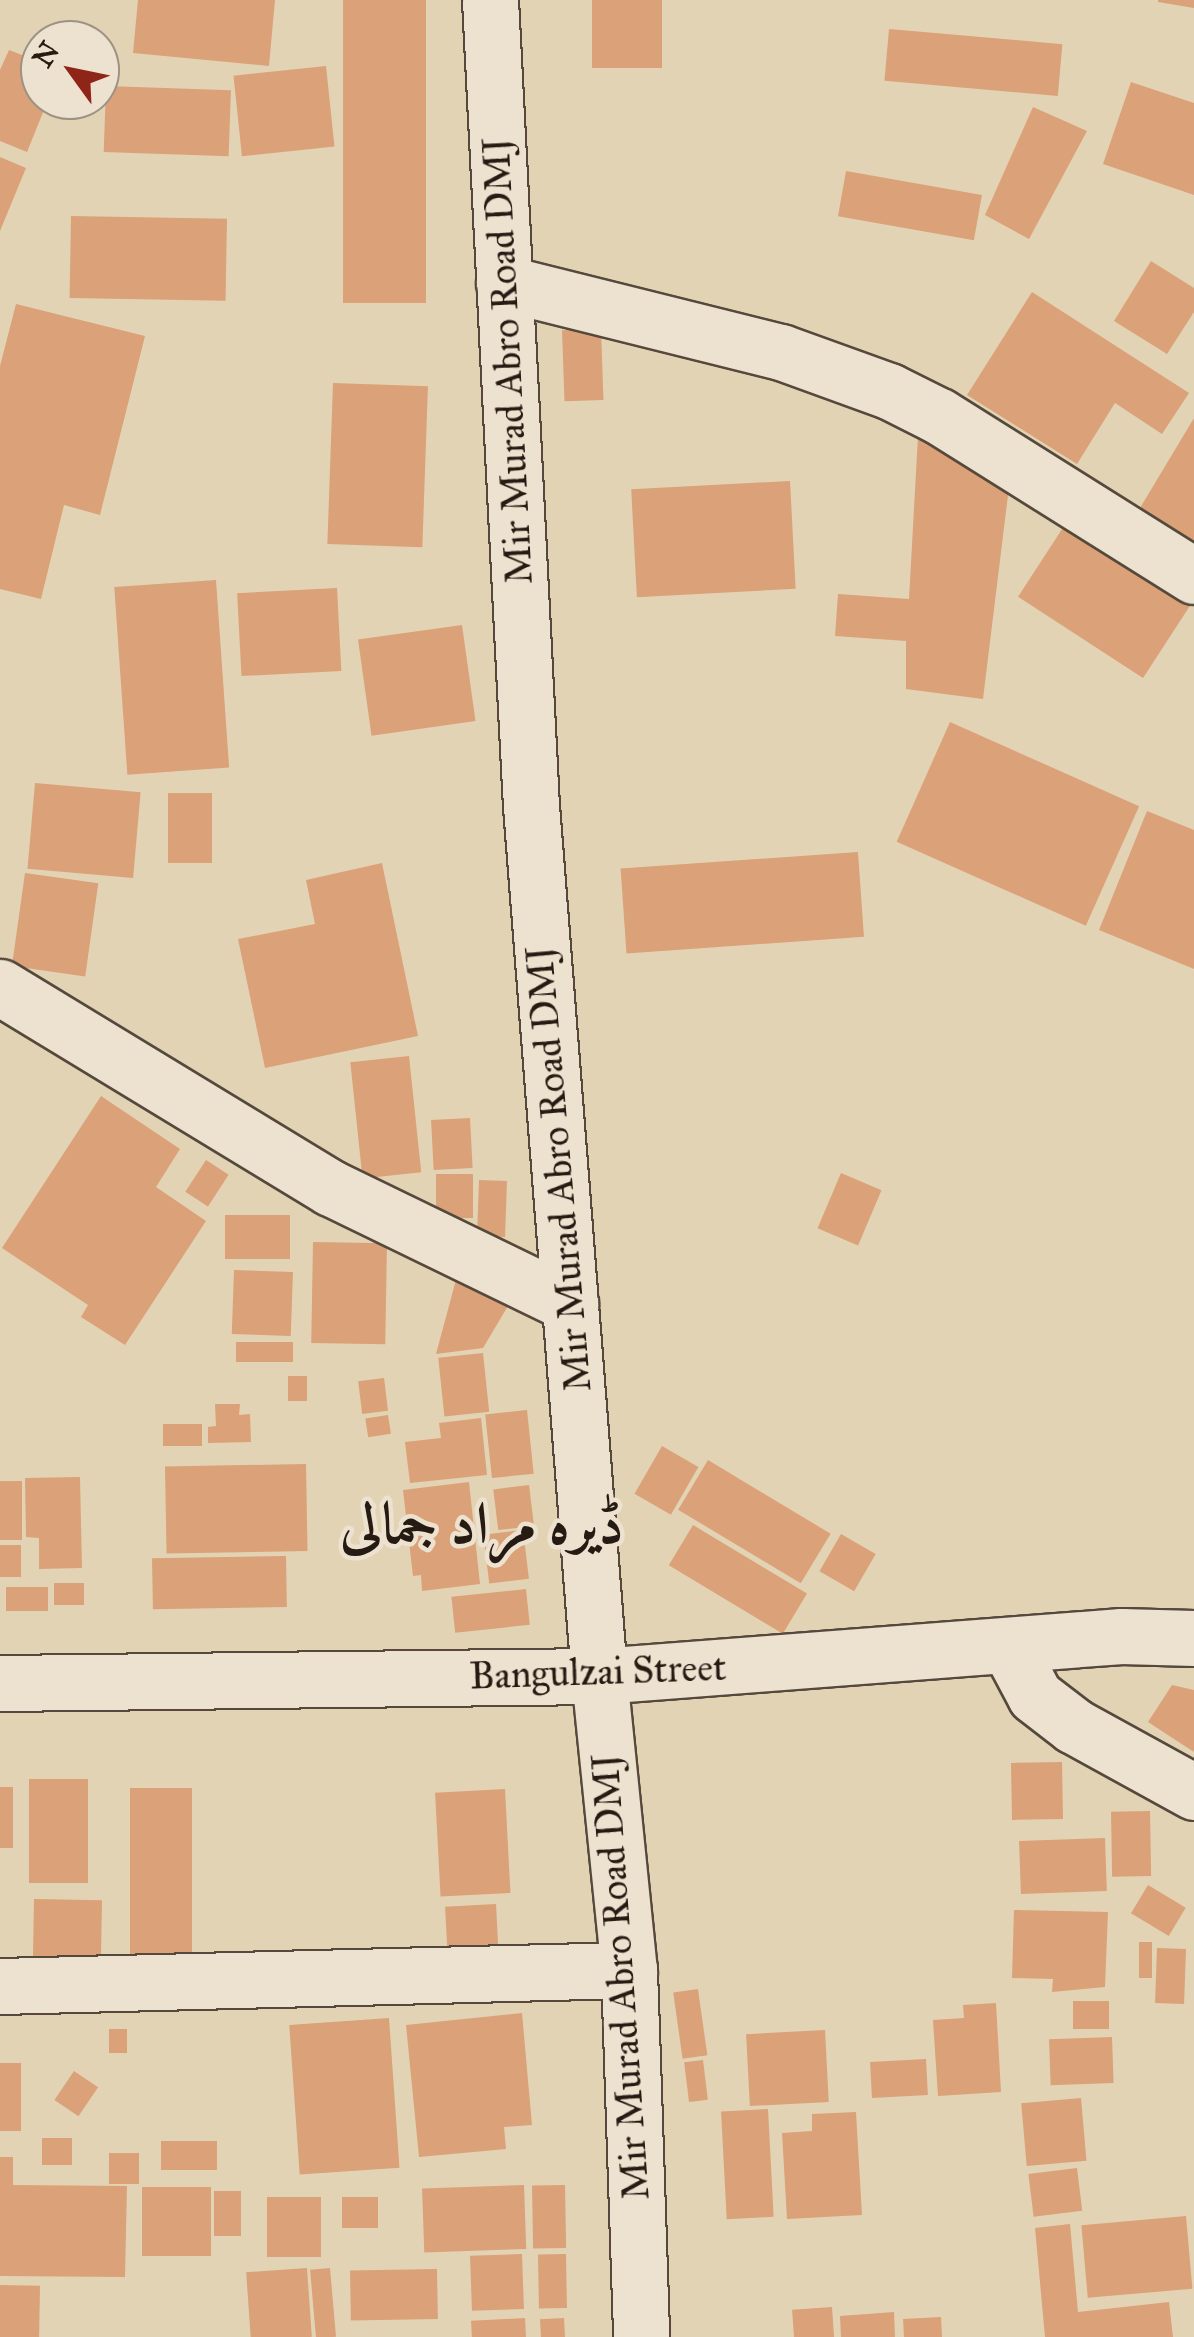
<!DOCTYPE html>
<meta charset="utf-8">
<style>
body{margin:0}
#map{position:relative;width:1194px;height:2337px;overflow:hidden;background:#e3d3b5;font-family:"IM FELL Great Primer",Amiri,serif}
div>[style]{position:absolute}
.building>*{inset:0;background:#dba178;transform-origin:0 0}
.roads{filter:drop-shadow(2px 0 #55493c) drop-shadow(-2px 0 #55493c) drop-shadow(0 2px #55493c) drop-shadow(0 -2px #55493c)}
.minor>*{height:55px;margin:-27.5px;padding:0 27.5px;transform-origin:27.5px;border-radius:27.5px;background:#ede2cf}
span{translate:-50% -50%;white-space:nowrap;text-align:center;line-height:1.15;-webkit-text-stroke:9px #ede2cf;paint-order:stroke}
.street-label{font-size:38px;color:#261b13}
.town-label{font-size:58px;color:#261b13;font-weight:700}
.north{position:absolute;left:20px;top:20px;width:100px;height:100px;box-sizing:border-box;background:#ede2cf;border:2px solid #9d9284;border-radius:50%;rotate:303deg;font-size:28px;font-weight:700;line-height:40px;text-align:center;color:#261b13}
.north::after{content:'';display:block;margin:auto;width:35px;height:45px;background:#8f2418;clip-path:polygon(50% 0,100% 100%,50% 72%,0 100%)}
</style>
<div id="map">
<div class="building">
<i style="clip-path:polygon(138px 0,275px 0,269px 66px,133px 53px)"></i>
<i style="left:343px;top:0;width:83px;height:303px"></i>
<i style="left:592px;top:0;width:70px;height:68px"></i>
<i style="clip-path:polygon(1158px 0,1194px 0,1194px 8px,1158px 2px)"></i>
<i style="left:889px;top:29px;width:174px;height:52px;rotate:5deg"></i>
<i style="clip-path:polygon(9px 50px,40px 62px,40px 100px,48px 100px,27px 152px,0 141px,0 70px)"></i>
<i style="left:326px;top:66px;width:81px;height:93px;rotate:84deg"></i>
<i style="clip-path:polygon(1131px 82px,1194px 103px,1194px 195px,1103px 164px)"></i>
<i style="left:106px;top:86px;width:125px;height:66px;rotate:2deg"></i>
<i style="clip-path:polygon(1033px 107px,1087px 131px,1029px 239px,985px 215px)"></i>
<i style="clip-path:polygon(0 157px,26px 168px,0 231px)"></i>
<i style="left:846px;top:171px;width:138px;height:46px;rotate:10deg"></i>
<i style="left:71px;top:216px;width:156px;height:82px;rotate:1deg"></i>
<i style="clip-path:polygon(1151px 261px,1194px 288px,1194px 312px,1167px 354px,1114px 321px)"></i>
<i style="clip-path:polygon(1032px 292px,1189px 393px,1162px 434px,1115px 403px,1077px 464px,967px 395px)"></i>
<i style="clip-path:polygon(16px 304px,145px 336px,100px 515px,64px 505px,41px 599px,0 589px,0 366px)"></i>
<i style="left:601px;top:329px;width:71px;height:39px;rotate:88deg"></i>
<i style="left:333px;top:383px;width:95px;height:161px;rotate:2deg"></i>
<i style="clip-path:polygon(1194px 418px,1194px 541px,1140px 508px)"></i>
<i style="clip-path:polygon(918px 436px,1009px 487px,983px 699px,906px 689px,906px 641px,835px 636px,838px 594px,909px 599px)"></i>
<i style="left:790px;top:481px;width:108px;height:159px;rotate:87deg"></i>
<i style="left:1066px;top:523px;width:149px;height:88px;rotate:33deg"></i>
<i style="left:216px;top:580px;width:188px;height:102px;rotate:86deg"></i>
<i style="left:337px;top:588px;width:83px;height:100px;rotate:87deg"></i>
<i style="left:462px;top:625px;width:97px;height:105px;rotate:82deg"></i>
<i style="left:950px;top:722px;width:207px;height:131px;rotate:24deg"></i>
<i style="left:35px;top:783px;width:106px;height:86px;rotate:5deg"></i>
<i style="left:168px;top:793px;width:44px;height:70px"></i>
<i style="clip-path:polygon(1147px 811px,1194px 830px,1194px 969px,1099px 930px)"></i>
<i style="left:858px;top:852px;width:85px;height:238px;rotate:86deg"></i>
<i style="clip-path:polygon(382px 863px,418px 1036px,265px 1068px,238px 939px,315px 924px,306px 880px)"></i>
<i style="left:25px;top:873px;width:74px;height:94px;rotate:8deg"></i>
<i style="left:409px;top:1056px;width:117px;height:59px;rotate:84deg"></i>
<i style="clip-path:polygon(101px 1096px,180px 1149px,156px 1187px,206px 1221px,125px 1345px,81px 1317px,88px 1305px,2px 1248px)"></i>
<i style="left:470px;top:1118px;width:50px;height:39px;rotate:87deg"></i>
<i style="left:206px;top:1160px;width:27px;height:38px;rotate:33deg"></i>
<i style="left:841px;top:1173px;width:44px;height:60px;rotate:23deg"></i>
<i style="left:473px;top:1174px;width:44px;height:37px;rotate:90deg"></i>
<i style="left:479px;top:1180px;width:28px;height:56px;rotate:2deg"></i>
<i style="left:225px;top:1215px;width:65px;height:44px"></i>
<i style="left:313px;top:1242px;width:74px;height:101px;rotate:1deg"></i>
<i style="left:234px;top:1270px;width:59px;height:64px;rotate:2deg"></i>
<i style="clip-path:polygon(457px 1276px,508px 1306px,483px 1348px,436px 1354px)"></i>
<i style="left:236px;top:1342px;width:57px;height:20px"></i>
<i style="left:483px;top:1353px;width:59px;height:45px;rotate:84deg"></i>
<i style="left:288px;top:1376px;width:19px;height:25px"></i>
<i style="left:384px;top:1378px;width:33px;height:26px;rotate:83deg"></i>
<i style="clip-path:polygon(215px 1404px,240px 1404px,239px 1415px,250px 1414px,251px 1442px,208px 1443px,208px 1427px,216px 1426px)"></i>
<i style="left:527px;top:1410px;width:64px;height:42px;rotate:84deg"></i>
<i style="left:388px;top:1415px;width:19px;height:23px;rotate:81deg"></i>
<i style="clip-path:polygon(481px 1418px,487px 1475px,410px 1483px,405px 1442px,441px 1438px,439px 1423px)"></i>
<i style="left:202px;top:1424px;width:22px;height:39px;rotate:90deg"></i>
<i style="left:662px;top:1446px;width:42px;height:55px;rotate:30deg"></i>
<i style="left:708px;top:1460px;width:143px;height:58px;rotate:31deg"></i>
<i style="left:306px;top:1464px;width:87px;height:141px;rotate:89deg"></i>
<i style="clip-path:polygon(80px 1477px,82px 1568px,39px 1569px,39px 1538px,26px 1537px,25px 1478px)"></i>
<i style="left:0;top:1481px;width:22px;height:59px"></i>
<i style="clip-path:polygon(469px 1482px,480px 1584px,422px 1591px,421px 1575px,413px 1576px,403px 1490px)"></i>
<i style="left:529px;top:1485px;width:41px;height:36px;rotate:83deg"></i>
<i style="left:693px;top:1525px;width:133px;height:47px;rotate:31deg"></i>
<i style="left:523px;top:1530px;width:49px;height:40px;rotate:83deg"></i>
<i style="left:841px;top:1534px;width:40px;height:43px;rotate:30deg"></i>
<i style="left:0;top:1545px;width:21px;height:32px"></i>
<i style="left:286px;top:1556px;width:51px;height:134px;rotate:89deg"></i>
<i style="left:84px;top:1583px;width:22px;height:30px;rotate:90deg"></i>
<i style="left:48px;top:1587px;width:24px;height:42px;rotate:90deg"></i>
<i style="left:526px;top:1589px;width:36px;height:75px;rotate:84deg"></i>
<i style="clip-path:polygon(1172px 1685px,1194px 1690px,1194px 1752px,1148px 1722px)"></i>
<i style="left:1062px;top:1762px;width:57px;height:51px;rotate:89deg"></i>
<i style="left:29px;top:1779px;width:59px;height:104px"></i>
<i style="left:0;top:1787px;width:13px;height:61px"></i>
<i style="left:130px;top:1788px;width:62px;height:182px"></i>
<i style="left:505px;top:1789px;width:104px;height:70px;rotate:87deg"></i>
<i style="left:1150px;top:1811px;width:65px;height:39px;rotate:89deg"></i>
<i style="left:1105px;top:1838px;width:53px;height:86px;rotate:88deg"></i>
<i style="left:1148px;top:1885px;width:44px;height:33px;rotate:31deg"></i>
<i style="left:34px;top:1899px;width:68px;height:67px;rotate:1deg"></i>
<i style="left:496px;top:1904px;width:54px;height:51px;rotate:87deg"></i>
<i style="clip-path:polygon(1014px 1910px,1108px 1912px,1105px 1987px,1052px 1992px,1053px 1979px,1012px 1978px)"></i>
<i style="left:1139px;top:1942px;width:13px;height:36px"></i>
<i style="left:1157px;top:1948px;width:29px;height:55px;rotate:2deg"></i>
<i style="left:698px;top:1989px;width:67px;height:25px;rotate:82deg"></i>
<i style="left:1073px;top:2001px;width:36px;height:28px"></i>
<i style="clip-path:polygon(996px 2003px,1001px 2092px,938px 2096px,933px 2020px,964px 2018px,963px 2005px)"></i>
<i style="clip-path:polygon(522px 2013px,532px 2125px,504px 2127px,506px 2149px,419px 2157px,406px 2025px)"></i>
<i style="left:389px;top:2018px;width:150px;height:100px;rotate:86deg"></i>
<i style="left:109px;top:2029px;width:18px;height:24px"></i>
<i style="left:825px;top:2030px;width:72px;height:79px;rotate:87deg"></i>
<i style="left:1112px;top:2037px;width:46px;height:63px;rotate:88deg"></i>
<i style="left:926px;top:2059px;width:36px;height:56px;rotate:87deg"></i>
<i style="left:703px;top:2060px;width:40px;height:19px;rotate:83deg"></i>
<i style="left:0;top:2063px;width:21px;height:68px"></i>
<i style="left:74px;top:2071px;width:29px;height:35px;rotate:34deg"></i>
<i style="left:1081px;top:2098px;width:63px;height:60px;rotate:85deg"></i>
<i style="left:768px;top:2109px;width:108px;height:47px;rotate:87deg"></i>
<i style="clip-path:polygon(856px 2112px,862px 2215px,787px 2219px,782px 2133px,812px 2131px,812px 2114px)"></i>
<i style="left:42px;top:2138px;width:30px;height:27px"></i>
<i style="left:161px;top:2141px;width:56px;height:29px"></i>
<i style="left:139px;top:2153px;width:31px;height:30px;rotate:90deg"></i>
<i style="clip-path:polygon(0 2157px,13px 2157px,13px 2185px,127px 2186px,125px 2277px,0 2276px)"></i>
<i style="left:1077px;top:2168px;width:43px;height:49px;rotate:83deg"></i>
<i style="left:524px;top:2185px;width:64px;height:102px;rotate:88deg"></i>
<i style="left:565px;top:2185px;width:63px;height:33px;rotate:89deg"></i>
<i style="left:142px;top:2187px;width:69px;height:69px"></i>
<i style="left:214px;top:2191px;width:27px;height:45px"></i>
<i style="left:267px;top:2197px;width:54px;height:60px"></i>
<i style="left:342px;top:2197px;width:36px;height:31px"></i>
<i style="left:1186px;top:2216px;width:73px;height:105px;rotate:85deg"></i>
<i style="clip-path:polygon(1070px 2224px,1078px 2312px,1169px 2302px,1173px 2337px,1045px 2337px,1035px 2228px)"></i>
<i style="left:522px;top:2254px;width:55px;height:52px;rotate:88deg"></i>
<i style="left:566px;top:2254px;width:54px;height:28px;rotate:89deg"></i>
<i style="left:307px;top:2268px;width:69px;height:61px;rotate:86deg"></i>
<i style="left:330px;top:2268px;width:69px;height:20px;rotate:85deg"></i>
<i style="left:437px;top:2269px;width:50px;height:87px;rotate:89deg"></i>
<i style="left:0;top:2285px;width:40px;height:52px;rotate:1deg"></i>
<i style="left:832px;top:2307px;width:30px;height:40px;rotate:86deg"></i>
<i style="clip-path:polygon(894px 2312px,895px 2337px,841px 2337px,840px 2316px)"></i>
<i style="left:941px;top:2317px;width:20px;height:38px;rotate:87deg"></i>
<i style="left:525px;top:2318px;width:19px;height:54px;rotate:87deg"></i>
<i style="left:564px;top:2318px;width:19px;height:24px;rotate:87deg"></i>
</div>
<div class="roads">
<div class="minor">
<i style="left:490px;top:0;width:807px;rotate:87.09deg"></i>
<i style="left:531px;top:806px;width:873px;rotate:85.53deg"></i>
<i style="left:599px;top:1676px;width:296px;rotate:84.2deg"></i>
<i style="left:629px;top:1970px;width:367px;rotate:88.1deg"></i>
<i style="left:504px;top:283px;width:285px;rotate:14deg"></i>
<i style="left:781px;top:352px;width:115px;rotate:19.9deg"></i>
<i style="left:889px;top:391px;width:56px;rotate:26.6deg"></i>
<i style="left:939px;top:416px;width:301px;rotate:32.1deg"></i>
<i style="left:0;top:987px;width:387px;rotate:31.3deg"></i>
<i style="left:331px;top:1188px;width:266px;rotate:25.9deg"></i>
<i style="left:1009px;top:1647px;width:55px;rotate:62deg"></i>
<i style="left:1035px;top:1696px;width:49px;rotate:37.6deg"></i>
<i style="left:1074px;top:1726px;width:137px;rotate:28.8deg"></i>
<i style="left:0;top:1683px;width:599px;rotate:-0.67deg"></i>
<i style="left:599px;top:1676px;width:524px;rotate:-4.38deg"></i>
<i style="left:1121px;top:1636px;width:73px;rotate:1.6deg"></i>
<i style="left:0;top:1986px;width:629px;rotate:-1.46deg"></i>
</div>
</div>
<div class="street-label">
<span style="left:508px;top:361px;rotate:-93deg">Mir Murad Abro Road DMJ</span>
<span style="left:559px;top:1169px;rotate:-95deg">Mir Murad Abro Road DMJ</span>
<span style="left:598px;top:1672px;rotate:-2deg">Bangulzai Street</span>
<span style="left:621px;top:1977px;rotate:-94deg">Mir Murad Abro Road DMJ</span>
</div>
<div class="town-label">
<span style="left:482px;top:1524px">ڈیرہ مراد جمالی</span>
</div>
<div class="north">N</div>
</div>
